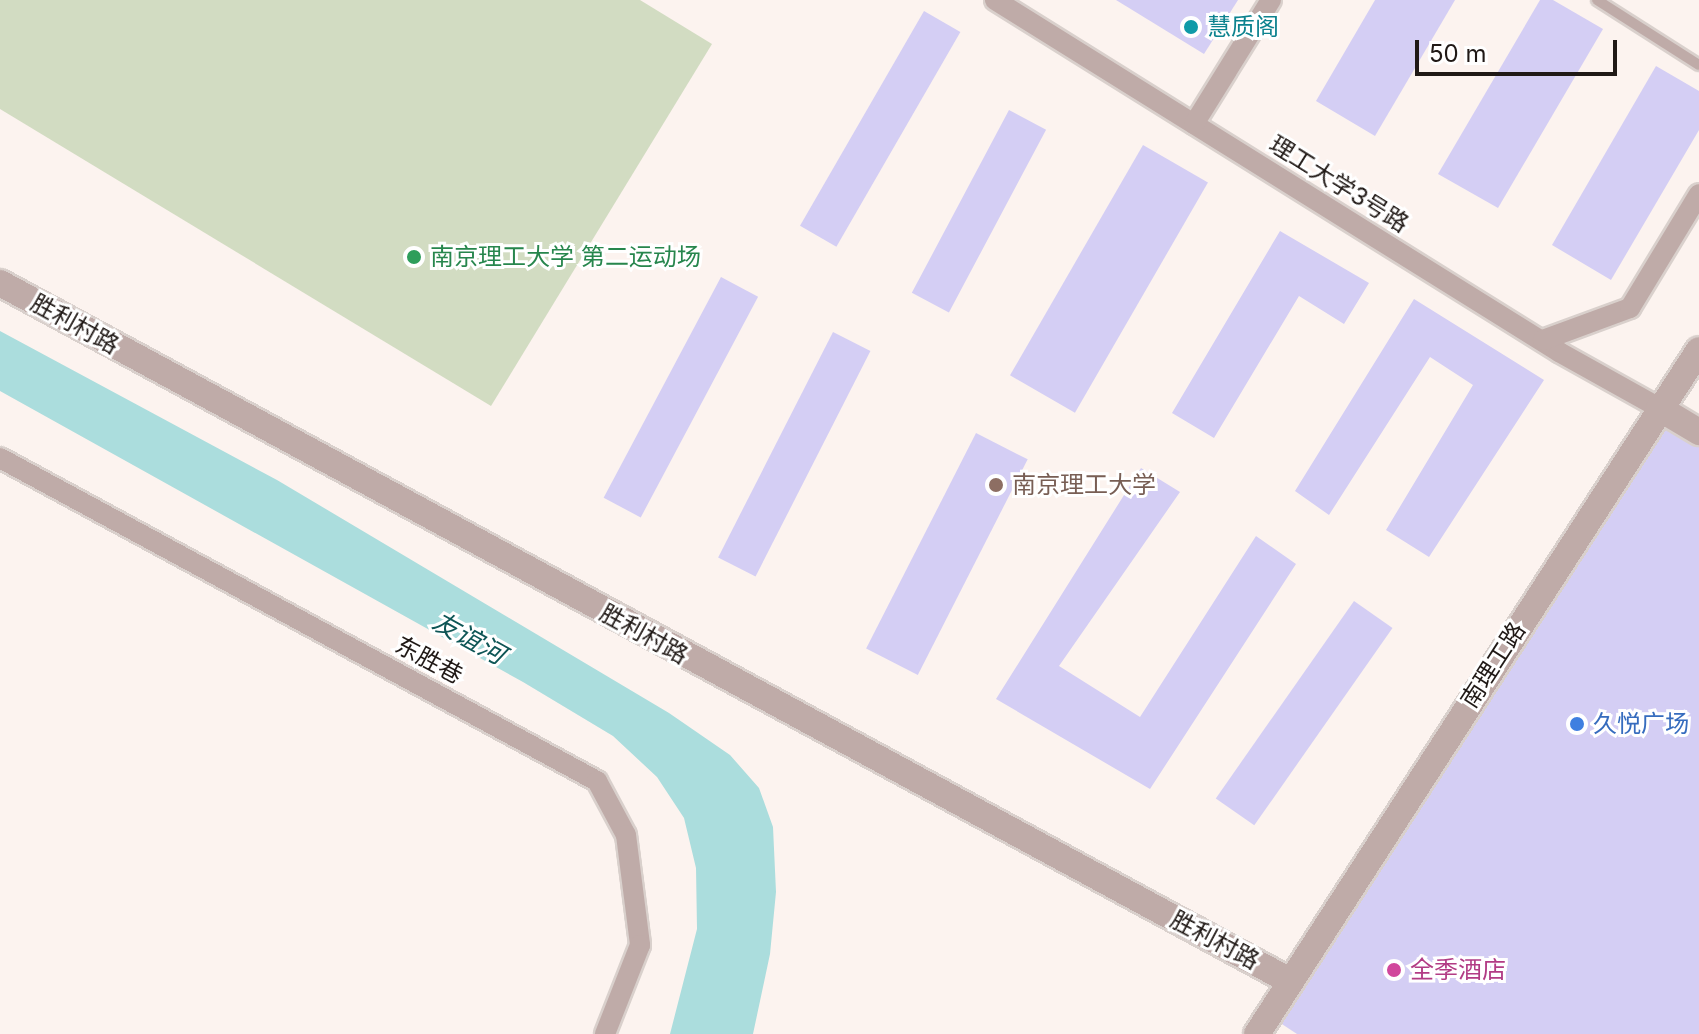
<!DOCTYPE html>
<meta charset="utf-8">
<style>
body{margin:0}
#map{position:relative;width:1699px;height:1034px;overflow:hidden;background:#fcf3ef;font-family:Inter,"Noto Sans SC",sans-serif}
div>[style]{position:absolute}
.green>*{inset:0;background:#d2dcc2}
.water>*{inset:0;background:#abdddd}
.building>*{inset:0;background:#d4cef4;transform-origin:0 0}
.roads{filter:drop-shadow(2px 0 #d9d0cc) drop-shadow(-2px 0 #d9d0cc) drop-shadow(0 2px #d9d0cc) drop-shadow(0 -2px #d9d0cc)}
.service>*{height:10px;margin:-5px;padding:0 5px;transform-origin:5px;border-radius:5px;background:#bfaba8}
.minor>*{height:20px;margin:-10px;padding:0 10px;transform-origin:10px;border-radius:10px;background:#bfaba8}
.tertiary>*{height:26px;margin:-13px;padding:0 13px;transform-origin:13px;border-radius:13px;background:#bfaba8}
.dots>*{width:22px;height:22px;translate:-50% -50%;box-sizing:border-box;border:4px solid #fff;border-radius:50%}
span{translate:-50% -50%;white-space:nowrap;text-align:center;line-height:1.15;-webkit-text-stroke:6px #fff;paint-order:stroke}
.culture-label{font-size:24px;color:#0d838f}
.left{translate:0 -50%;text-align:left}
.street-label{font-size:24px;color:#201916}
.leisure-label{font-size:24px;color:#27864d}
.education-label{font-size:24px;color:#785e54}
.shop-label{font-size:24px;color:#366cbe}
.hotel-label{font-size:24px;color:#b23c85}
.water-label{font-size:26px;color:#0e5656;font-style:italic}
.scale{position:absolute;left:1415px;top:40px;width:202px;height:36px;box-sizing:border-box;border:4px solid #201916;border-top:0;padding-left:10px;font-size:24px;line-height:28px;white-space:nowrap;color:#201916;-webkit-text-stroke:6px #fff;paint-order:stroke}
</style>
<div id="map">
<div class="green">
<i style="clip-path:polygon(0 0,640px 0,712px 44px,491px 406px,0 109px)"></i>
</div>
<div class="water">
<i style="clip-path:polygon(0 331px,277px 480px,669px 713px,730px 755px,759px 788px,773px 827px,776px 892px,770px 954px,753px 1034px,670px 1034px,697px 929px,696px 868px,684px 818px,657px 777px,613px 736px,523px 682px,0 391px)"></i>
</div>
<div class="building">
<i style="clip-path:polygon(1116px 0,1238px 0,1204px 54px)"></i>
<i style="clip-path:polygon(1375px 0,1455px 0,1375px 136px,1316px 101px)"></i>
<i style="clip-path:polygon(1540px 0,1553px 0,1603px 29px,1498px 208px,1438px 174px)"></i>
<i style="left:924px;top:11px;width:42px;height:248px;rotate:30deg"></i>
<i style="clip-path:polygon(1656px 66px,1699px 91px,1699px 130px,1611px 280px,1552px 245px)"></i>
<i style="left:1009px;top:110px;width:42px;height:207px;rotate:28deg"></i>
<i style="left:1143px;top:145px;width:75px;height:266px;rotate:30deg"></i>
<i style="clip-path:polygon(1280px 231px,1369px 283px,1344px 324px,1299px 296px,1214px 438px,1172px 413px)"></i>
<i style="left:721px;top:277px;width:42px;height:250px;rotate:28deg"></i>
<i style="clip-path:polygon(1414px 299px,1544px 380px,1429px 557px,1386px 530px,1473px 385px,1430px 357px,1329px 515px,1295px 491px)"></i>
<i style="left:833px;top:332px;width:42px;height:253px;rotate:27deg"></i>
<i style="clip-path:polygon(1659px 408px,1699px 432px,1699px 1034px,1297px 1034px,1268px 1015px)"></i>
<i style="left:976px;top:433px;width:58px;height:242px;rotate:27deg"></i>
<i style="clip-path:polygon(1141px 468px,1180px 492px,1059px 666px,1140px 717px,1256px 536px,1296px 564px,1150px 789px,996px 699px)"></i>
<i style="left:1354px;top:601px;width:47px;height:241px;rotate:35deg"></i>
</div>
<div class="roads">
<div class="service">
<i style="left:1597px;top:0;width:121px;rotate:32.5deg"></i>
</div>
<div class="minor">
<i style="left:995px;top:0;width:665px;rotate:31.97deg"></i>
<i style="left:1559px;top:352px;width:115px;rotate:29.2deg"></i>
<i style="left:1194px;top:124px;width:146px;rotate:-58.2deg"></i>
<i style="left:1543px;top:340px;width:93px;rotate:-20.2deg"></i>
<i style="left:1630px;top:308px;width:133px;rotate:-58.8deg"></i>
<i style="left:0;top:458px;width:679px;rotate:28.42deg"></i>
<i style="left:597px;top:781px;width:61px;rotate:61.8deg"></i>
<i style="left:626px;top:835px;width:111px;rotate:82.7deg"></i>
<i style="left:640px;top:945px;width:96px;rotate:111.5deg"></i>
</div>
<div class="tertiary">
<i style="left:0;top:283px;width:1467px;rotate:28.42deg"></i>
<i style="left:1659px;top:408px;width:47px;rotate:31deg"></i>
<i style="left:1257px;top:1034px;width:814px;rotate:-57.13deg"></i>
</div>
</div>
<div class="dots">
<i style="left:1191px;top:27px;background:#0f9aa8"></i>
<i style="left:414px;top:257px;background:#2e9e5b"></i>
<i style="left:996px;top:485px;background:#8d6e63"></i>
<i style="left:1577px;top:724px;background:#3f7fe0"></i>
<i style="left:1394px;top:970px;background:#d1479c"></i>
</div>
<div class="culture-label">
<span class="left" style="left:1207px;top:27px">慧质阁</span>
</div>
<div class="street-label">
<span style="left:1339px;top:184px;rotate:32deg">理工大学3号路</span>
<span style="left:75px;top:324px;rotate:29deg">胜利村路</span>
<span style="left:644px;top:634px;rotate:29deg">胜利村路</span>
<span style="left:429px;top:660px;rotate:28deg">东胜巷</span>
<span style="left:1493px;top:665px;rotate:-57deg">南理工路</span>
<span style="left:1215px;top:940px;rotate:28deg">胜利村路</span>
</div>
<div class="leisure-label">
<span class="left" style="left:430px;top:257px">南京理工大学 第二运动场</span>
</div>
<div class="education-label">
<span class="left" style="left:1012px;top:485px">南京理工大学</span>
</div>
<div class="shop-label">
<span class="left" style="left:1593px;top:724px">久悦广场</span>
</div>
<div class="hotel-label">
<span class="left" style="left:1410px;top:970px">全季酒店</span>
</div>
<div class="water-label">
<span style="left:469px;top:638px;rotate:29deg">友谊河</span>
</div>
<div class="scale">50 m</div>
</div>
